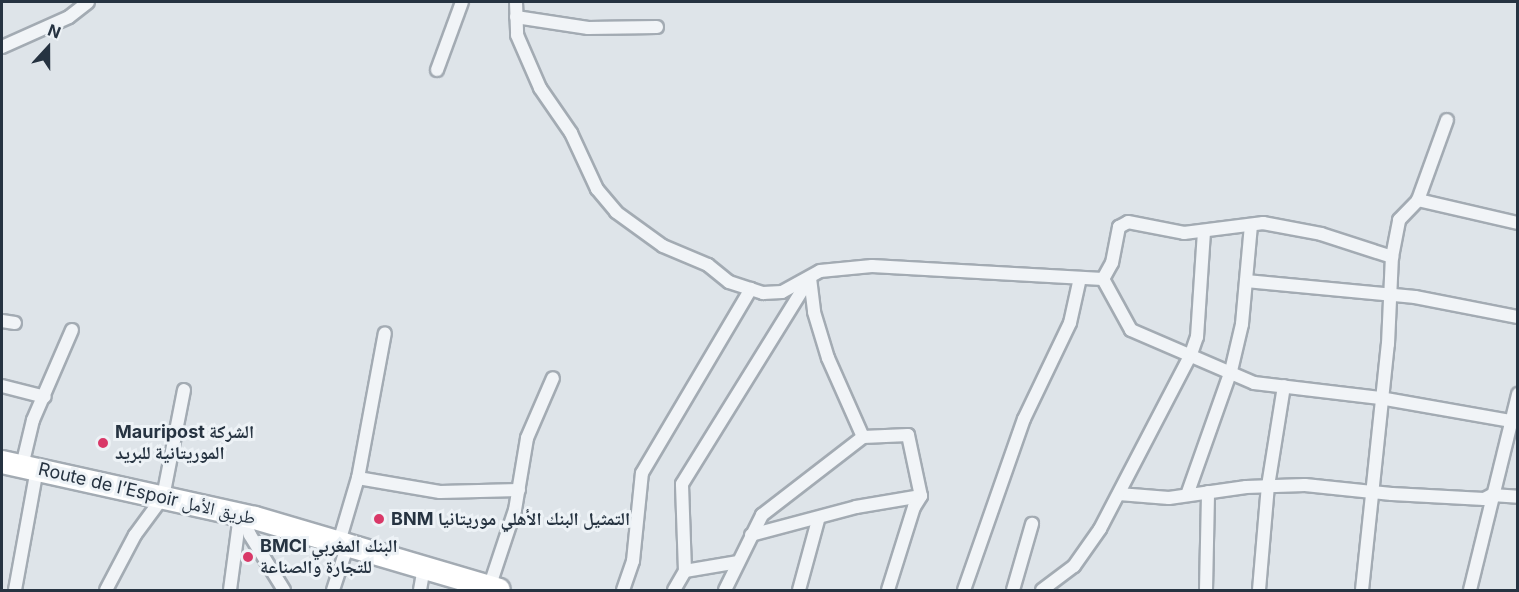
<!DOCTYPE html>
<meta charset="utf-8">
<style>
body{margin:0}
#map{position:relative;width:1519px;height:592px;overflow:hidden;background:#dee4e9;font-family:Inter,"Noto Naskh Arabic",sans-serif}
div>[style]{position:absolute}
.roads{filter:drop-shadow(2px 0 #a3abb3) drop-shadow(-2px 0 #a3abb3) drop-shadow(0 2px #a3abb3) drop-shadow(0 -2px #a3abb3)}
.street>*{height:12px;margin:-6px;padding:0 6px;transform-origin:6px;border-radius:6px;background:#f1f4f7}
.highway>*{height:22px;margin:-11px;padding:0 11px;transform-origin:11px;border-radius:11px;background:#fff}
.dots>*{width:16px;height:16px;translate:-50% -50%;box-sizing:border-box;border:3px solid #edf2f6;border-radius:50%}
span{translate:-50% -50%;white-space:nowrap;text-align:center;line-height:1.15;-webkit-text-stroke:6px #edf2f6;paint-order:stroke}
.poi-label{font-size:18px;color:#263341;font-weight:700}
.left{translate:0 -50%;text-align:left}
.street-label{font-size:18px;color:#263341}
.frame{position:absolute;inset:0;border:3px solid #263341;pointer-events:none}
.north{position:absolute;left:18px;top:18px;width:60px;height:60px;-webkit-text-stroke:4px #edf2f6;paint-order:stroke;rotate:21deg;font-size:16px;font-weight:700;line-height:24px;text-align:center;color:#263341}
.north::after{content:'';display:block;margin:auto;width:21px;height:27px;background:#263341;clip-path:polygon(50% 0,100% 100%,50% 72%,0 100%)}
</style>
<div id="map">
<div class="roads">
<div class="street">
<i style="left:516px;top:2px;width:33px;rotate:88deg"></i>
<i style="left:517px;top:35px;width:58px;rotate:66.5deg"></i>
<i style="left:540px;top:88px;width:55px;rotate:55.4deg"></i>
<i style="left:571px;top:133px;width:62px;rotate:65.1deg"></i>
<i style="left:597px;top:189px;width:30px;rotate:50deg"></i>
<i style="left:616px;top:212px;width:58px;rotate:35.9deg"></i>
<i style="left:663px;top:246px;width:49px;rotate:22.9deg"></i>
<i style="left:708px;top:265px;width:27px;rotate:39deg"></i>
<i style="left:729px;top:282px;width:36px;rotate:18deg"></i>
<i style="left:763px;top:293px;width:19px;rotate:-3deg"></i>
<i style="left:782px;top:292px;width:43px;rotate:-28.9deg"></i>
<i style="left:820px;top:271px;width:52px;rotate:-5.5deg"></i>
<i style="left:872px;top:266px;width:231px;rotate:3.2deg"></i>
<i style="left:1103px;top:279px;width:18px;rotate:-61deg"></i>
<i style="left:1112px;top:263px;width:37px;rotate:-79deg"></i>
<i style="left:1119px;top:227px;width:10px;rotate:-29deg"></i>
<i style="left:1128px;top:222px;width:57px;rotate:11.1deg"></i>
<i style="left:1184px;top:233px;width:80px;rotate:-7.2deg"></i>
<i style="left:1263px;top:223px;width:59px;rotate:10.7deg"></i>
<i style="left:1321px;top:234px;width:75px;rotate:17.9deg"></i>
<i style="left:516px;top:17px;width:73px;rotate:8.7deg"></i>
<i style="left:588px;top:28px;width:69px;rotate:-0.8deg"></i>
<i style="left:2px;top:47px;width:73px;rotate:-24.1deg"></i>
<i style="left:69px;top:17px;width:24px;rotate:-38deg"></i>
<i style="left:437px;top:70px;width:72px;rotate:-69.8deg"></i>
<i style="left:1418px;top:200px;width:103px;rotate:13deg"></i>
<i style="left:810px;top:278px;width:34px;rotate:83deg"></i>
<i style="left:814px;top:312px;width:48px;rotate:73.1deg"></i>
<i style="left:828px;top:358px;width:86px;rotate:66.1deg"></i>
<i style="left:1103px;top:279px;width:58px;rotate:61.2deg"></i>
<i style="left:1131px;top:330px;width:134px;rotate:23.3deg"></i>
<i style="left:1254px;top:383px;width:127px;rotate:6.8deg"></i>
<i style="left:1380px;top:398px;width:132px;rotate:10deg"></i>
<i style="left:1246px;top:281px;width:170px;rotate:5.4deg"></i>
<i style="left:1415px;top:297px;width:105px;rotate:11deg"></i>
<i style="left:2px;top:321px;width:13px;rotate:9deg"></i>
<i style="left:2px;top:386px;width:44px;rotate:14.3deg"></i>
<i style="left:22px;top:466px;width:47px;rotate:-76.6deg"></i>
<i style="left:33px;top:420px;width:98px;rotate:-66.6deg"></i>
<i style="left:358px;top:478px;width:83px;rotate:9.7deg"></i>
<i style="left:440px;top:492px;width:79px;rotate:-1.5deg"></i>
<i style="left:1119px;top:494px;width:50px;rotate:4.6deg"></i>
<i style="left:1169px;top:498px;width:78px;rotate:-8.1deg"></i>
<i style="left:1246px;top:487px;width:59px;rotate:-1.9deg"></i>
<i style="left:1305px;top:485px;width:87px;rotate:5.9deg"></i>
<i style="left:1392px;top:494px;width:92px;rotate:3.1deg"></i>
<i style="left:1484px;top:499px;width:9px;rotate:-27deg"></i>
<i style="left:1492px;top:495px;width:26px;rotate:4deg"></i>
<i style="left:1187px;top:495px;width:132px;rotate:-70.5deg"></i>
<i style="left:1231px;top:371px;width:48px;rotate:-76.8deg"></i>
<i style="left:1242px;top:324px;width:99px;rotate:-84.8deg"></i>
<i style="left:243px;top:516px;width:20px;rotate:70deg"></i>
<i style="left:250px;top:535px;width:65px;rotate:58.3deg"></i>
<i style="left:751px;top:535px;width:109px;rotate:-14.9deg"></i>
<i style="left:856px;top:507px;width:66px;rotate:-9.6deg"></i>
<i style="left:339px;top:542px;width:67px;rotate:-73.5deg"></i>
<i style="left:358px;top:478px;width:147px;rotate:-79.5deg"></i>
<i style="left:685px;top:571px;width:54px;rotate:-9.6deg"></i>
<i style="left:489px;top:588px;width:82px;rotate:-71.6deg"></i>
<i style="left:515px;top:510px;width:73px;rotate:-80.5deg"></i>
<i style="left:527px;top:438px;width:65px;rotate:-66.6deg"></i>
<i style="left:15px;top:590px;width:123px;rotate:-79.7deg"></i>
<i style="left:106px;top:590px;width:62px;rotate:-62.2deg"></i>
<i style="left:135px;top:535px;width:47px;rotate:-53.6deg"></i>
<i style="left:163px;top:497px;width:109px;rotate:-78.9deg"></i>
<i style="left:230px;top:590px;width:76px;rotate:-82.4deg"></i>
<i style="left:333px;top:590px;width:48px;rotate:-71.9deg"></i>
<i style="left:420px;top:590px;width:23px;rotate:-80deg"></i>
<i style="left:623px;top:590px;width:31px;rotate:-71deg"></i>
<i style="left:633px;top:561px;width:88px;rotate:-84.2deg"></i>
<i style="left:642px;top:473px;width:214px;rotate:-59.4deg"></i>
<i style="left:674px;top:590px;width:22px;rotate:-60deg"></i>
<i style="left:685px;top:571px;width:87px;rotate:-92deg"></i>
<i style="left:682px;top:484px;width:241px;rotate:-58.2deg"></i>
<i style="left:725px;top:590px;width:84px;rotate:-63.7deg"></i>
<i style="left:762px;top:515px;width:128px;rotate:-37.7deg"></i>
<i style="left:863px;top:437px;width:45px;rotate:-2.5deg"></i>
<i style="left:908px;top:435px;width:62px;rotate:78deg"></i>
<i style="left:921px;top:496px;width:13px;rotate:122deg"></i>
<i style="left:914px;top:507px;width:87px;rotate:107.4deg"></i>
<i style="left:799px;top:590px;width:73px;rotate:-74.8deg"></i>
<i style="left:964px;top:590px;width:181px;rotate:-70.7deg"></i>
<i style="left:1024px;top:419px;width:106px;rotate:-64.4deg"></i>
<i style="left:1070px;top:323px;width:46px;rotate:-77.5deg"></i>
<i style="left:1013px;top:590px;width:69px;rotate:-73.9deg"></i>
<i style="left:1042px;top:590px;width:40px;rotate:-37deg"></i>
<i style="left:1074px;top:566px;width:45px;rotate:-54.9deg"></i>
<i style="left:1100px;top:529px;width:197px;rotate:-62.5deg"></i>
<i style="left:1191px;top:354px;width:18px;rotate:-71deg"></i>
<i style="left:1197px;top:337px;width:106px;rotate:-86.2deg"></i>
<i style="left:1206px;top:590px;width:98px;rotate:-88.8deg"></i>
<i style="left:1259px;top:590px;width:104px;rotate:-85.1deg"></i>
<i style="left:1268px;top:486px;width:101px;rotate:-80.9deg"></i>
<i style="left:1362px;top:590px;width:247px;rotate:-84deg"></i>
<i style="left:1388px;top:344px;width:87px;rotate:-87.4deg"></i>
<i style="left:1392px;top:257px;width:38px;rotate:-79deg"></i>
<i style="left:1399px;top:220px;width:28px;rotate:-46deg"></i>
<i style="left:1418px;top:200px;width:85px;rotate:-70.1deg"></i>
<i style="left:1470px;top:590px;width:202px;rotate:-76.2deg"></i>
</div>
<div class="highway">
<i style="left:2px;top:462px;width:259px;rotate:12.5deg"></i>
<i style="left:255px;top:518px;width:254px;rotate:16.4deg"></i>
</div>
</div>
<div class="dots">
<i style="left:103px;top:443px;background:#d93868"></i>
<i style="left:379px;top:519px;background:#d93868"></i>
<i style="left:248px;top:557px;background:#d93868"></i>
</div>
<div class="poi-label">
<span class="left" style="left:115px;top:443px">Mauripost الشركة<br>الموريتانية للبريد</span>
<span class="left" style="left:391px;top:519px">BNM التمثيل البنك الأهلي موريتانيا</span>
<span class="left" style="left:260px;top:557px">BMCI البنك المغربي<br>للتجارة والصناعة</span>
</div>
<div class="street-label">
<span style="left:147px;top:494px;rotate:13deg">Route de l’Espoir طريق الأمل</span>
</div>
<div class="frame"></div>
<div class="north">N</div>
</div>
